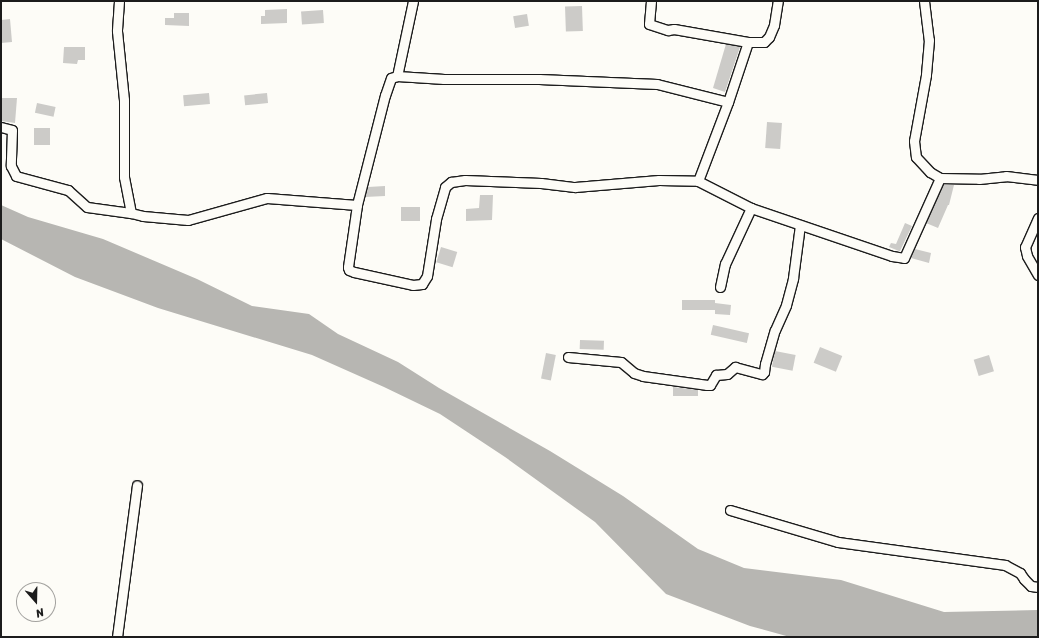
<!DOCTYPE html>
<style>
body{margin:0}
#map{position:relative;width:1039px;height:638px;overflow:hidden;background:#fdfcf7;font-family:Sriracha,sans-serif}
div>[style]{position:absolute}
.water>*{inset:0;background:#b7b6b2}
.building>*{inset:0;background:#cccbc8;transform-origin:0 0}
.roads{filter:drop-shadow(1px 0 #1c1c1c) drop-shadow(-1px 0 #1c1c1c) drop-shadow(0 1px #1c1c1c) drop-shadow(0 -1px #1c1c1c)}
.street>*{height:9px;margin:-4.5px;padding:0 4.5px;transform-origin:4.5px;border-radius:4.5px;background:#fdfcf7}
span{translate:-50% -50%;white-space:nowrap;text-align:center;line-height:1.15;-webkit-text-stroke:3px #fdfcf7;paint-order:stroke}
.frame{position:absolute;inset:0;border:2px solid #1c1c1c;pointer-events:none}
.north{position:absolute;left:16px;top:582px;width:40px;height:40px;box-sizing:border-box;background:#fdfcf7;border:1px solid #a3a29f;border-radius:50%;rotate:160deg;font-size:11px;font-weight:700;line-height:16px;text-align:center;color:#1c1c1c}
.north::after{content:'';display:block;margin:auto;width:14px;height:18px;background:#1c1c1c;clip-path:polygon(50% 0,100% 100%,50% 72%,0 100%)}
</style>
<div id="map">
<div class="water">
<i style="clip-path:polygon(1px 205px,28px 217px,103px 239px,197px 279px,252px 306px,309px 314px,338px 334px,398px 362px,439px 388px,550px 451px,623px 496px,698px 549px,744px 568px,841px 580px,944px 612px,1038px 610px,1038px 637px,790px 637px,750px 626px,666px 594px,595px 522px,505px 457px,440px 414px,384px 387px,312px 355px,158px 308px,75px 277px,1px 239px)"></i>
</div>
<div class="building">
<i style="left:582px;top:6px;width:25px;height:17px;rotate:88deg"></i>
<i style="clip-path:polygon(287px 9px,287px 23px,261px 24px,261px 16px,265px 16px,265px 10px)"></i>
<i style="left:323px;top:10px;width:13px;height:22px;rotate:86deg"></i>
<i style="clip-path:polygon(174px 13px,189px 13px,189px 26px,165px 25px,165px 18px,174px 18px)"></i>
<i style="left:527px;top:14px;width:12px;height:14px;rotate:81deg"></i>
<i style="clip-path:polygon(10px 19px,12px 42px,1px 43px,1px 20px)"></i>
<i style="clip-path:polygon(726px 44px,740px 47px,725px 92px,713px 88px)"></i>
<i style="clip-path:polygon(64px 47px,85px 47px,85px 60px,78px 60px,77px 64px,63px 63px)"></i>
<i style="left:209px;top:93px;width:11px;height:26px;rotate:85deg"></i>
<i style="left:267px;top:93px;width:10px;height:23px;rotate:84deg"></i>
<i style="clip-path:polygon(1px 98px,17px 98px,15px 123px,1px 121px)"></i>
<i style="left:37px;top:103px;width:19px;height:10px;rotate:12deg"></i>
<i style="left:767px;top:122px;width:15px;height:26px;rotate:4deg"></i>
<i style="left:34px;top:128px;width:16px;height:17px"></i>
<i style="clip-path:polygon(944px 184px,954px 185px,949px 205px,948px 205px,938px 228px,926px 223px)"></i>
<i style="clip-path:polygon(385px 186px,385px 196px,365px 197px,368px 187px)"></i>
<i style="clip-path:polygon(480px 195px,493px 195px,492px 220px,466px 221px,466px 209px,479px 208px)"></i>
<i style="left:401px;top:207px;width:19px;height:14px"></i>
<i style="clip-path:polygon(905px 223px,912px 226px,900px 251px,899px 251px,889px 247px,891px 243px,896px 244px)"></i>
<i style="left:441px;top:247px;width:17px;height:16px;rotate:17deg"></i>
<i style="clip-path:polygon(915px 249px,931px 253px,929px 263px,911px 258px)"></i>
<i style="clip-path:polygon(682px 300px,715px 300px,715px 303px,731px 305px,730px 315px,715px 314px,715px 310px,682px 310px)"></i>
<i style="left:713px;top:325px;width:37px;height:10px;rotate:13deg"></i>
<i style="left:580px;top:340px;width:24px;height:9px;rotate:2deg"></i>
<i style="left:820px;top:347px;width:24px;height:17px;rotate:22deg"></i>
<i style="left:775px;top:351px;width:21px;height:16px;rotate:11deg"></i>
<i style="left:546px;top:353px;width:10px;height:26px;rotate:11deg"></i>
<i style="left:989px;top:355px;width:17px;height:16px;rotate:73deg"></i>
<i style="clip-path:polygon(673px 387px,698px 390px,698px 396px,673px 396px)"></i>
</div>
<div class="roads">
<div class="street">
<i style="left:119px;top:1px;width:30px;rotate:94deg"></i>
<i style="left:117px;top:31px;width:69px;rotate:84.2deg"></i>
<i style="left:124px;top:100px;width:77px;rotate:90deg"></i>
<i style="left:124px;top:177px;width:37px;rotate:79deg"></i>
<i style="left:131px;top:213px;width:12px;rotate:14deg"></i>
<i style="left:143px;top:216px;width:45px;rotate:5.1deg"></i>
<i style="left:188px;top:220px;width:82px;rotate:-15.6deg"></i>
<i style="left:267px;top:198px;width:90px;rotate:4.4deg"></i>
<i style="left:413px;top:1px;width:77px;rotate:102deg"></i>
<i style="left:397px;top:76px;width:6px;rotate:162deg"></i>
<i style="left:391px;top:78px;width:18px;rotate:109deg"></i>
<i style="left:385px;top:95px;width:114px;rotate:104.3deg"></i>
<i style="left:357px;top:205px;width:63px;rotate:98.3deg"></i>
<i style="left:348px;top:267px;width:3px;rotate:72deg"></i>
<i style="left:349px;top:270px;width:5px;rotate:22deg"></i>
<i style="left:354px;top:272px;width:60px;rotate:12.4deg"></i>
<i style="left:413px;top:285px;width:9px;rotate:-6deg"></i>
<i style="left:422px;top:284px;width:9px;rotate:-58deg"></i>
<i style="left:427px;top:276px;width:58px;rotate:-81deg"></i>
<i style="left:436px;top:219px;width:33px;rotate:-74deg"></i>
<i style="left:445px;top:187px;width:8px;rotate:-40deg"></i>
<i style="left:451px;top:182px;width:14px;rotate:-8deg"></i>
<i style="left:465px;top:180px;width:76px;rotate:2.3deg"></i>
<i style="left:541px;top:183px;width:34px;rotate:7deg"></i>
<i style="left:575px;top:187px;width:84px;rotate:-4.8deg"></i>
<i style="left:659px;top:180px;width:39px;rotate:1deg"></i>
<i style="left:698px;top:181px;width:85px;rotate:-69.2deg"></i>
<i style="left:728px;top:102px;width:63px;rotate:-71.6deg"></i>
<i style="left:748px;top:42px;width:16px"></i>
<i style="left:764px;top:42px;width:7px;rotate:-45deg"></i>
<i style="left:769px;top:37px;width:13px;rotate:-67deg"></i>
<i style="left:774px;top:25px;width:24px;rotate:-81deg"></i>
<i style="left:651px;top:1px;width:23px;rotate:95deg"></i>
<i style="left:649px;top:24px;width:20px;rotate:18deg"></i>
<i style="left:668px;top:30px;width:6px;rotate:-9deg"></i>
<i style="left:674px;top:29px;width:75px;rotate:10deg"></i>
<i style="left:924px;top:1px;width:39px;rotate:83deg"></i>
<i style="left:929px;top:40px;width:35px;rotate:95deg"></i>
<i style="left:926px;top:75px;width:67px;rotate:100.3deg"></i>
<i style="left:914px;top:141px;width:16px;rotate:83deg"></i>
<i style="left:916px;top:157px;width:21px;rotate:47deg"></i>
<i style="left:930px;top:172px;width:12px;rotate:31deg"></i>
<i style="left:940px;top:178px;width:39px;rotate:1deg"></i>
<i style="left:979px;top:179px;width:27px;rotate:-6deg"></i>
<i style="left:1006px;top:176px;width:32px;rotate:7deg"></i>
<i style="left:397px;top:76px;width:47px;rotate:3.7deg"></i>
<i style="left:444px;top:79px;width:95px"></i>
<i style="left:539px;top:79px;width:118px;rotate:2.4deg"></i>
<i style="left:657px;top:84px;width:73px;rotate:14.2deg"></i>
<i style="left:1px;top:127px;width:11px;rotate:15deg"></i>
<i style="left:12px;top:130px;width:36px;rotate:92deg"></i>
<i style="left:11px;top:166px;width:11px;rotate:63deg"></i>
<i style="left:16px;top:176px;width:54px;rotate:15.1deg"></i>
<i style="left:68px;top:190px;width:25px;rotate:42deg"></i>
<i style="left:87px;top:207px;width:44px;rotate:7.8deg"></i>
<i style="left:698px;top:181px;width:59px;rotate:27deg"></i>
<i style="left:751px;top:208px;width:149px;rotate:18.8deg"></i>
<i style="left:892px;top:256px;width:12px;rotate:9deg"></i>
<i style="left:904px;top:258px;width:88px;rotate:-65.8deg"></i>
<i style="left:1038px;top:218px;width:32px;rotate:114deg"></i>
<i style="left:1025px;top:247px;width:9px;rotate:77deg"></i>
<i style="left:1027px;top:256px;width:22px;rotate:60deg"></i>
<i style="left:720px;top:287px;width:24px;rotate:-78deg"></i>
<i style="left:725px;top:264px;width:62px;rotate:-65.1deg"></i>
<i style="left:568px;top:357px;width:53px;rotate:5.4deg"></i>
<i style="left:621px;top:362px;width:17px;rotate:40deg"></i>
<i style="left:634px;top:373px;width:9px;rotate:18deg"></i>
<i style="left:643px;top:376px;width:65px;rotate:8deg"></i>
<i style="left:707px;top:385px;width:3px"></i>
<i style="left:710px;top:385px;width:12px;rotate:-59deg"></i>
<i style="left:716px;top:375px;width:11px;rotate:-5deg"></i>
<i style="left:727px;top:374px;width:11px;rotate:-41deg"></i>
<i style="left:735px;top:367px;width:28px;rotate:15deg"></i>
<i style="left:762px;top:374px;width:3px;rotate:-45deg"></i>
<i style="left:764px;top:372px;width:8px;rotate:-83deg"></i>
<i style="left:765px;top:364px;width:35px;rotate:-74deg"></i>
<i style="left:775px;top:330px;width:27px;rotate:-66deg"></i>
<i style="left:786px;top:305px;width:28px;rotate:-75deg"></i>
<i style="left:793px;top:278px;width:53px;rotate:-82.5deg"></i>
<i style="left:730px;top:510px;width:113px;rotate:16.5deg"></i>
<i style="left:838px;top:542px;width:169px;rotate:7.8deg"></i>
<i style="left:1005px;top:565px;width:17px;rotate:28deg"></i>
<i style="left:1020px;top:573px;width:7px;rotate:56deg"></i>
<i style="left:1024px;top:579px;width:10px;rotate:45deg"></i>
<i style="left:1031px;top:586px;width:7px;rotate:8deg"></i>
<i style="left:117px;top:637px;width:153px;rotate:-82.5deg"></i>
</div>
</div>
<div class="frame"></div>
<div class="north">N</div>
</div>
